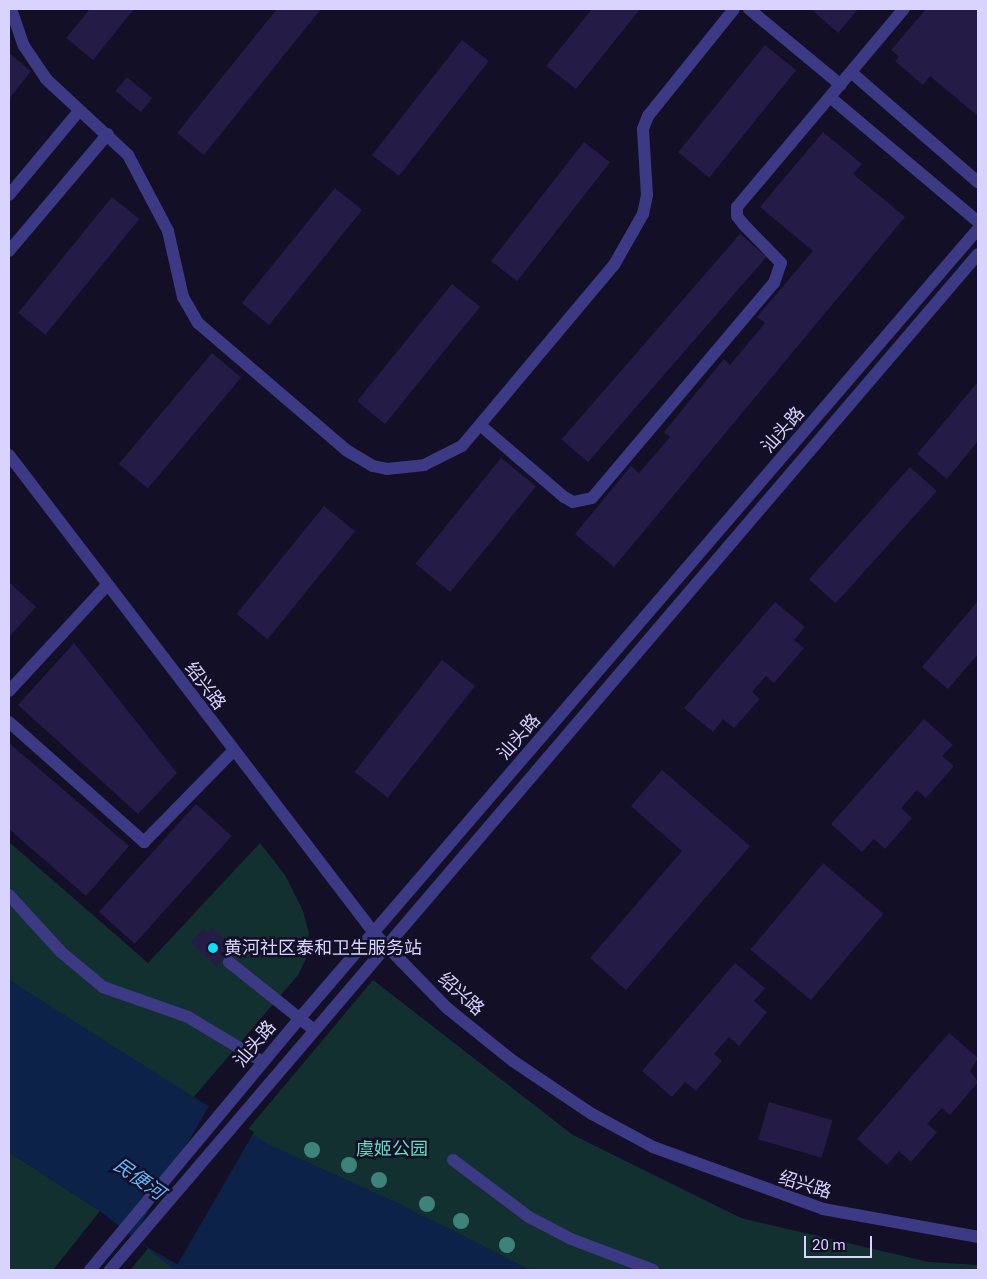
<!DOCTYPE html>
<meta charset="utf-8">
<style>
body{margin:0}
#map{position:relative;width:987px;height:1279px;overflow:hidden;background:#130f26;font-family:Roboto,"Noto Sans SC",sans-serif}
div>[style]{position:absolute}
.green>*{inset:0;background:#12302f}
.water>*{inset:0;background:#0c2248}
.pier>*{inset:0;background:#130f26;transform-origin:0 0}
.building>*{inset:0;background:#241b47;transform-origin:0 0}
.service>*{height:12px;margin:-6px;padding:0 6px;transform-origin:6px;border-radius:6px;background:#3d3a85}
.pedestrian>*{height:12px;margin:-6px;padding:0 6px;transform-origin:6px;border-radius:6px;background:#3d3a85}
.minor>*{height:12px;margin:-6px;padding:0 6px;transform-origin:6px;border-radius:6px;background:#3d3a85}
.tertiary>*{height:12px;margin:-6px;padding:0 6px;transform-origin:6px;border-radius:6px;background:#3d3a85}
.trees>*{width:16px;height:16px;margin:-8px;border-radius:50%;background:#3d827b}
.dots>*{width:14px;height:14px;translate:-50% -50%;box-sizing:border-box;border:2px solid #130f26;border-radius:50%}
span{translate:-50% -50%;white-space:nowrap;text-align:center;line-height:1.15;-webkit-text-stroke:5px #130f26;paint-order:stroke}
.street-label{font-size:18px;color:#d9d4ff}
.poi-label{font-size:18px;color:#d9d4ff}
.left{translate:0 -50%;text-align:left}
.park-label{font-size:18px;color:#5fe0c0}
.water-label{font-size:19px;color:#62b6ff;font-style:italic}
.frame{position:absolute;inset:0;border:10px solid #d9d4ff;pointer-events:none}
.scale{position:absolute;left:804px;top:1236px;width:68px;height:22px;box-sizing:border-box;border:2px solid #d9d4ff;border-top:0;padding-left:6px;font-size:15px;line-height:18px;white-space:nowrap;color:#d9d4ff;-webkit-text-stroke:4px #130f26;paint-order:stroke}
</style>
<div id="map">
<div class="green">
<i style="clip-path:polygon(9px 842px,148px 963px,260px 843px,285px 875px,303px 911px,309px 934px,306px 959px,298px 975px,192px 1099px,9px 980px)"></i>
<i style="clip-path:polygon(373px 980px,573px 1135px,741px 1218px,929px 1262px,978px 1265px,978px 1270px,130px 1270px)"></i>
<i style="clip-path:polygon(9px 1152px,100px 1211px,53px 1270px,9px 1270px)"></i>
</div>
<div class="water">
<i style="clip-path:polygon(9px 980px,270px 1145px,402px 1205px,531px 1270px,175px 1270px,100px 1211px,9px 1152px)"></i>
</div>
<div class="pier">
<i style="left:209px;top:1106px;width:52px;height:153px;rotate:30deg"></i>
</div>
<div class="building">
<i style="clip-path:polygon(90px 9px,134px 9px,93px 60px,66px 38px)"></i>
<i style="clip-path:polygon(277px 9px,321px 9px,204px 155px,177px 133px)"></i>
<i style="clip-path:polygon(592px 9px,640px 9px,576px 89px,546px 66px)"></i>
<i style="clip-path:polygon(811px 9px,858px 9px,838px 33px)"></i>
<i style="clip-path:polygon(926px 9px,978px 9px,978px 116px,930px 76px,923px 85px,895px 61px,899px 57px,891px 50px)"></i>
<i style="left:462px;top:40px;width:34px;height:146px;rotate:38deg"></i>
<i style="left:765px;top:45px;width:40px;height:138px;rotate:39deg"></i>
<i style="clip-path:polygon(9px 53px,31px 71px,9px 99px)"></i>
<i style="left:127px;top:77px;width:33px;height:18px;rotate:40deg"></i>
<i style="clip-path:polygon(823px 132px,862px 164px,853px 174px,905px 217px,614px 567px,575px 534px,631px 466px,639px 473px,670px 437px,664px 432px,724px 359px,730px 365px,765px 323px,757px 317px,813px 251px,760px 207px)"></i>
<i style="left:584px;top:142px;width:33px;height:151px;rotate:38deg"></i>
<i style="left:335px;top:188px;width:35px;height:148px;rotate:39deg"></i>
<i style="left:112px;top:197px;width:35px;height:149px;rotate:39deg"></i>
<i style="left:740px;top:234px;width:35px;height:272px;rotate:41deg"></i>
<i style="left:452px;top:284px;width:36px;height:151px;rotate:39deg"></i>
<i style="left:212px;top:353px;width:38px;height:145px;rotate:40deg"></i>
<i style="clip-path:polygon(978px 382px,978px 441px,947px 479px,917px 454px)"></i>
<i style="left:501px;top:458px;width:45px;height:136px;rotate:39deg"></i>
<i style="left:910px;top:467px;width:36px;height:151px;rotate:42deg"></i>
<i style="left:324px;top:506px;width:40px;height:139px;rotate:39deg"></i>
<i style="clip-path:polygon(9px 582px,36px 607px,9px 637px)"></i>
<i style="clip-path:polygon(978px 601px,978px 654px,948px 689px,922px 667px)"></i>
<i style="clip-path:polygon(775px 602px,805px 627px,794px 640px,804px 648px,774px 683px,766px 676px,752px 692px,760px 699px,734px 728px,723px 719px,713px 732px,684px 708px)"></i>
<i style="clip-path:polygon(74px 643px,177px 773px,138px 814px,18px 705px)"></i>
<i style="left:442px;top:660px;width:42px;height:142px;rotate:38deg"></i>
<i style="clip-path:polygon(924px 719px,953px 745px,942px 756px,954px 766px,926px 798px,917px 790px,901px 808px,912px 818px,885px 849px,874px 839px,862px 852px,831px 824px)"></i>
<i style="clip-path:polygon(9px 743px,129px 846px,86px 896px,9px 829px)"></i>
<i style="clip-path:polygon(662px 770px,750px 846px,626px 990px,590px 958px,682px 851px,631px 806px)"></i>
<i style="left:196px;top:804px;width:48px;height:145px;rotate:42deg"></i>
<i style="left:823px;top:863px;width:79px;height:113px;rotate:40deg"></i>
<i style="clip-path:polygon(212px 928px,233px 948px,216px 966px,191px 942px,203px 929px,207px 933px)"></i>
<i style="clip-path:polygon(735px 963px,765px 988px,754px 1001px,767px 1012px,739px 1046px,729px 1037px,714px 1054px,722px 1061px,696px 1091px,685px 1082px,672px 1097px,642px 1071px)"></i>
<i style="clip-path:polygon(949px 1033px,978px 1058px,970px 1071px,978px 1082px,950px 1115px,942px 1108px,927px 1124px,937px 1132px,911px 1162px,899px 1151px,887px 1165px,857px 1139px)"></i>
<i style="left:769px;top:1102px;width:66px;height:39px;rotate:16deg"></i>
</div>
<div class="service">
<i style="left:11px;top:9px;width:39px;rotate:71deg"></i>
<i style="left:24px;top:46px;width:40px;rotate:56deg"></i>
<i style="left:46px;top:79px;width:112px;rotate:42.8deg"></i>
<i style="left:128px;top:155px;width:86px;rotate:62.2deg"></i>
<i style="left:168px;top:231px;width:68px;rotate:77.2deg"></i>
<i style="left:183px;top:297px;width:30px;rotate:60deg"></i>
<i style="left:198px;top:323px;width:195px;rotate:40.6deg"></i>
<i style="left:346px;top:450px;width:31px;rotate:31deg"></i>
<i style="left:373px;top:466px;width:14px;rotate:12deg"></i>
<i style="left:387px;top:469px;width:37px;rotate:-6deg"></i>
<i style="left:424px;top:465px;width:42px;rotate:-26.6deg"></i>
<i style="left:462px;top:446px;width:236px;rotate:-50deg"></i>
<i style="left:614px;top:265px;width:59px;rotate:-60.4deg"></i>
<i style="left:643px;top:214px;width:19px;rotate:-78deg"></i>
<i style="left:647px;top:195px;width:66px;rotate:-93.5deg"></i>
<i style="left:643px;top:129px;width:14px;rotate:-69deg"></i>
<i style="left:648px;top:116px;width:137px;rotate:-51.2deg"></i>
<i style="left:749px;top:9px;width:119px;rotate:39.6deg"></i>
<i style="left:852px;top:73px;width:167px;rotate:40.9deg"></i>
<i style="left:831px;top:98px;width:192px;rotate:40.1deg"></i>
<i style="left:9px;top:195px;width:109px;rotate:-50.2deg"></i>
<i style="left:9px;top:251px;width:153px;rotate:-49.8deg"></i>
<i style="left:480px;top:425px;width:111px;rotate:40.6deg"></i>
<i style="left:564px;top:497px;width:10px;rotate:29deg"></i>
<i style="left:573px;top:502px;width:19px;rotate:-12deg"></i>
<i style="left:592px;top:498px;width:282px;rotate:-49.8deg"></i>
<i style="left:774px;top:283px;width:21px;rotate:-71deg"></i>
<i style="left:781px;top:263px;width:53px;rotate:-134.2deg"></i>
<i style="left:744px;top:225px;width:11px;rotate:-128deg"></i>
<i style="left:737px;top:216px;width:9px;rotate:-90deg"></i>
<i style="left:737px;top:207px;width:259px;rotate:-49.9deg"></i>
<i style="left:9px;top:691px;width:144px;rotate:-47.2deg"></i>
<i style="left:9px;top:722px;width:181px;rotate:41.6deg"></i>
<i style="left:144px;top:842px;width:126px;rotate:-45.6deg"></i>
<i style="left:229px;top:962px;width:107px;rotate:38.6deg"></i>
</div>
<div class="pedestrian">
<i style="left:9px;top:895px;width:77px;rotate:47.6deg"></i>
<i style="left:61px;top:952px;width:55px;rotate:39.8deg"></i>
<i style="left:103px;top:987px;width:90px;rotate:19.4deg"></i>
<i style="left:188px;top:1017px;width:87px;rotate:31deg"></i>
<i style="left:453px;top:1160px;width:95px;rotate:36.9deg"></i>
<i style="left:529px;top:1217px;width:47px;rotate:27.6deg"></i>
<i style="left:571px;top:1239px;width:88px;rotate:20.7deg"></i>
</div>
<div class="minor">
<i style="left:9px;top:455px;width:601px;rotate:52.63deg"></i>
<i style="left:374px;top:933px;width:105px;rotate:45.8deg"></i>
<i style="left:447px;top:1008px;width:85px;rotate:38.8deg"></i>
<i style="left:513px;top:1061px;width:95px;rotate:33.9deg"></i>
<i style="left:592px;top:1114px;width:69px;rotate:28.4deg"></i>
<i style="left:653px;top:1147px;width:181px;rotate:20deg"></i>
<i style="left:823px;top:1209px;width:158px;rotate:10.2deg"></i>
</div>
<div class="tertiary">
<i style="left:90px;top:1270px;width:336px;rotate:-50.2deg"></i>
<i style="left:305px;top:1012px;width:1032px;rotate:-49.32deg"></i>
<i style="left:110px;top:1270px;width:1336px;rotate:-49.49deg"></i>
</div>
<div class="trees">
<i style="left:312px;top:1150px"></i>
<i style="left:349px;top:1165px"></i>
<i style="left:379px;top:1180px"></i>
<i style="left:427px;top:1204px"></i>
<i style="left:461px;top:1221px"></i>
<i style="left:507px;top:1245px"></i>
</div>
<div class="dots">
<i style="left:213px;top:948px;background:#00e5ff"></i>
</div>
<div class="street-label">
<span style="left:783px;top:430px;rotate:-49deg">汕头路</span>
<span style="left:205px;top:686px;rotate:53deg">绍兴路</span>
<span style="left:519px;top:737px;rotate:-49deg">汕头路</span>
<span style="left:461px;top:994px;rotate:42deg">绍兴路</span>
<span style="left:255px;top:1044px;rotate:-50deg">汕头路</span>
<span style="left:805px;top:1185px;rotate:17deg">绍兴路</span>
</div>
<div class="poi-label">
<span class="left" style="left:224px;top:948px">黄河社区泰和卫生服务站</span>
</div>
<div class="park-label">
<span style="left:392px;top:1149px">虞姬公园</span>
</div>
<div class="water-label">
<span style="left:139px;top:1179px;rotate:35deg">民便河</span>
</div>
<div class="frame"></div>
<div class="scale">20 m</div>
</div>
